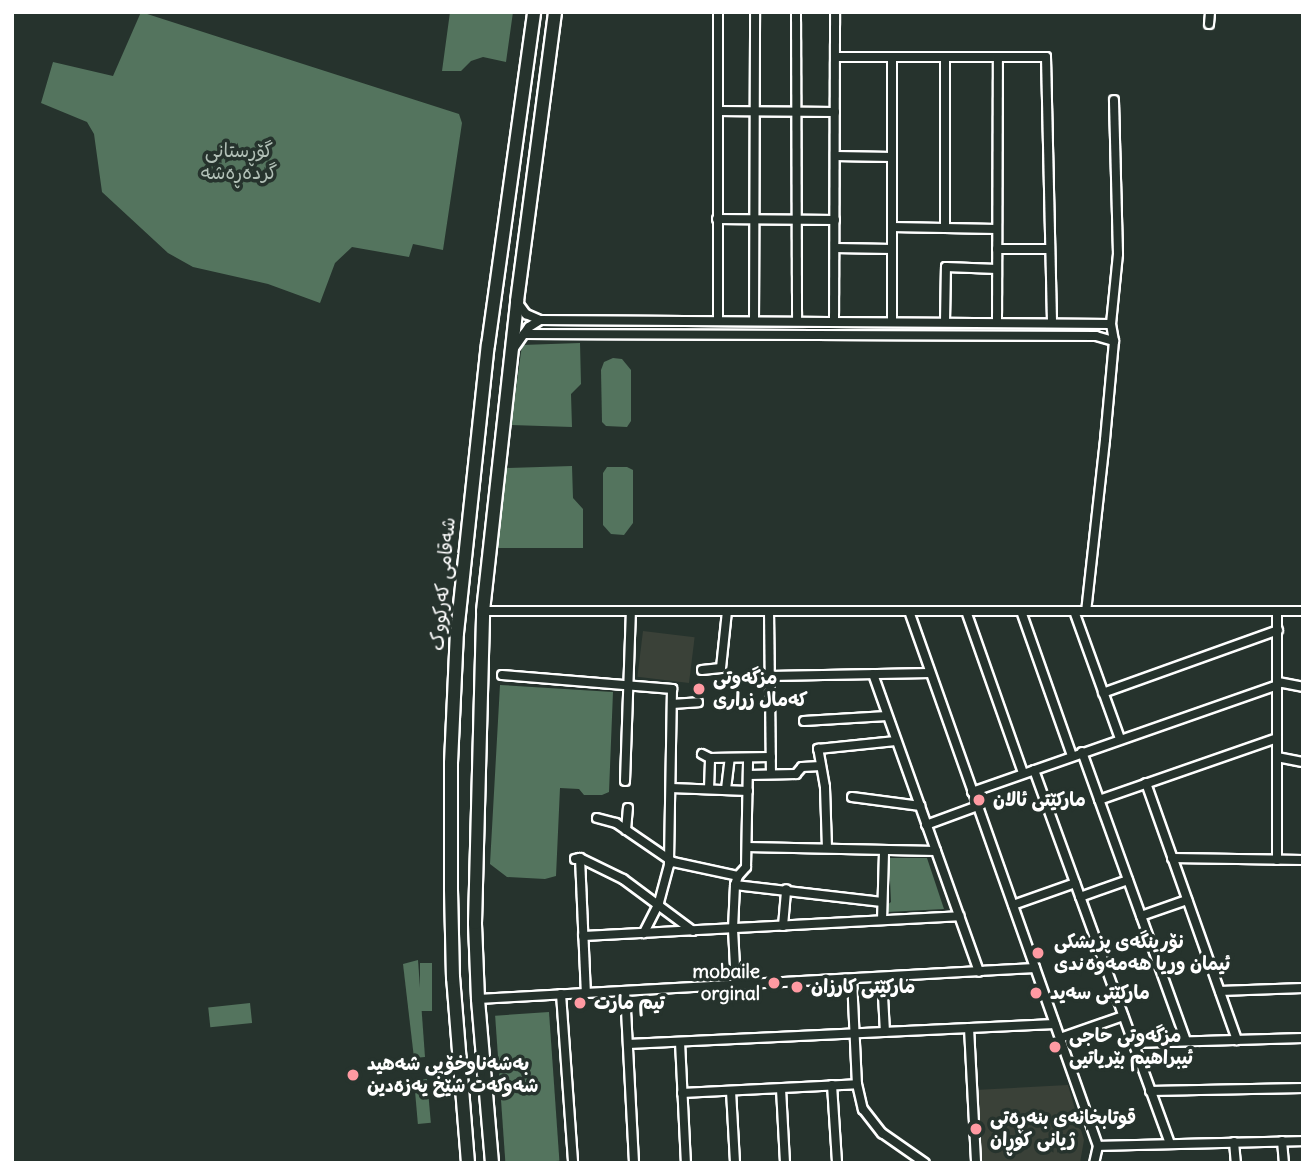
<!DOCTYPE html>
<meta charset="utf-8">
<style>
body{margin:0}
#map{position:relative;width:1315px;height:1175px;overflow:hidden;background:#26332d;font-family:Delius,"Playpen Sans Arabic",sans-serif}
div>[style]{position:absolute}
.built>*{inset:0;background:#3a4138;transform-origin:0 0}
.green>*{inset:0;background:#54745e;transform-origin:0 0}
.roads{filter:drop-shadow(2px 0 #fff) drop-shadow(-2px 0 #fff) drop-shadow(0 2px #fff) drop-shadow(0 -2px #fff)}
.minor>*{height:8px;margin:-4px;padding:0 4px;transform-origin:4px;border-radius:4px;background:#26332d}
.highway>*{height:12px;margin:-6px;padding:0 6px;transform-origin:6px;border-radius:6px;background:#26332d}
.dots>*{width:19px;height:19px;translate:-50% -50%;box-sizing:border-box;border:4px solid #26332d;border-radius:50%}
span{translate:-50% -50%;white-space:nowrap;text-align:center;line-height:1.15;-webkit-text-stroke:7px #26332d;paint-order:stroke}
.park-label{font-size:19px;color:#b2c0b7}
.street-label{font-size:19px;color:#fff}
.poi-label{font-size:19px;color:#fff;font-weight:700}
.left{translate:0 -50%;text-align:left}
.right{translate:-100% -50%;text-align:right}
.frame{position:absolute;inset:0;border:14px solid #fff;pointer-events:none}
</style>
<div id="map">
<div class="built">
<i style="left:643px;top:631px;width:52px;height:46px;rotate:7deg"></i>
<i style="clip-path:polygon(1068px 1085px,1084px 1140px,1080px 1163px,980px 1163px,975px 1090px)"></i>
</div>
<div class="green">
<i style="clip-path:polygon(141px 12px,459px 114px,462px 123px,443px 250px,413px 244px,409px 257px,352px 247px,335px 263px,320px 303px,268px 284px,193px 267px,168px 253px,102px 192px,94px 134px,87px 122px,41px 103px,53px 62px,113px 76px)"></i>
<i style="clip-path:polygon(450px 12px,513px 12px,506px 62px,483px 57px,471px 61px,461px 71px,442px 71px)"></i>
<i style="clip-path:polygon(580px 343px,581px 384px,571px 394px,572px 427px,511px 425px,522px 345px)"></i>
<i style="clip-path:polygon(613px 358px,622px 359px,631px 370px,631px 421px,627px 427px,606px 426px,602px 422px,601px 370px,604px 362px)"></i>
<i style="clip-path:polygon(572px 466px,573px 498px,583px 509px,583px 548px,497px 548px,505px 468px)"></i>
<i style="clip-path:polygon(607px 467px,627px 467px,633px 470px,633px 523px,624px 535px,611px 534px,603px 525px,603px 473px)"></i>
<i style="clip-path:polygon(500px 685px,613px 692px,609px 792px,602px 795px,584px 795px,579px 789px,560px 788px,556px 876px,545px 879px,507px 877px,490px 864px)"></i>
<i style="clip-path:polygon(889px 858px,927px 858px,944px 909px,887px 912px,887px 905px,891px 902px)"></i>
<i style="clip-path:polygon(418px 960px,425px 1057px,414px 1058px,403px 964px)"></i>
<i style="left:420px;top:963px;width:12px;height:48px"></i>
<i style="left:250px;top:1003px;width:20px;height:42px;rotate:84deg"></i>
<i style="left:549px;top:1012px;width:149px;height:54px;rotate:86deg"></i>
<i style="left:427px;top:1079px;width:44px;height:13px;rotate:85deg"></i>
</div>
<div class="roads">
<div class="minor">
<i style="left:796px;top:12px;width:309px;rotate:89.8deg"></i>
<i style="left:1209px;top:24px;width:12px;rotate:-85deg"></i>
<i style="left:835px;top:57px;width:211px"></i>
<i style="left:1046px;top:57px;width:265px;rotate:88.7deg"></i>
<i style="left:718px;top:111px;width:117px;rotate:0.5deg"></i>
<i style="left:835px;top:156px;width:57px;rotate:1deg"></i>
<i style="left:717px;top:219px;width:118px;rotate:0.5deg"></i>
<i style="left:892px;top:227px;width:105px;rotate:1.1deg"></i>
<i style="left:945px;top:228px;width:171px;rotate:-90deg"></i>
<i style="left:835px;top:248px;width:57px;rotate:1deg"></i>
<i style="left:997px;top:249px;width:53px"></i>
<i style="left:518px;top:303px;width:14px;rotate:54deg"></i>
<i style="left:526px;top:314px;width:15px;rotate:23deg"></i>
<i style="left:540px;top:320px;width:571px;rotate:0.4deg"></i>
<i style="left:1111px;top:324px;width:17px;rotate:80deg"></i>
<i style="left:1114px;top:341px;width:99px;rotate:95.2deg"></i>
<i style="left:1105px;top:440px;width:172px;rotate:96.3deg"></i>
<i style="left:718px;top:321px;width:309px;rotate:-90deg"></i>
<i style="left:754px;top:321px;width:309px;rotate:-89.8deg"></i>
<i style="left:834px;top:322px;width:310px;rotate:-89.8deg"></i>
<i style="left:892px;top:322px;width:265px;rotate:-90deg"></i>
<i style="left:945px;top:322px;width:55px;rotate:-89deg"></i>
<i style="left:946px;top:267px;width:51px;rotate:2.2deg"></i>
<i style="left:997px;top:322px;width:265px;rotate:-89.8deg"></i>
<i style="left:1111px;top:324px;width:70px;rotate:-84.3deg"></i>
<i style="left:1118px;top:254px;width:154px;rotate:-91.5deg"></i>
<i style="left:524px;top:334px;width:572px;rotate:0.2deg"></i>
<i style="left:1096px;top:336px;width:19px;rotate:16deg"></i>
<i style="left:512px;top:351px;width:29px;rotate:-55deg"></i>
<i style="left:529px;top:327px;width:13px;rotate:-32deg"></i>
<i style="left:483px;top:611px;width:820px"></i>
<i style="left:769px;top:611px;width:163px;rotate:89.3deg"></i>
<i style="left:909px;top:611px;width:567px;rotate:70.54deg"></i>
<i style="left:1098px;top:1146px;width:17px;rotate:103deg"></i>
<i style="left:966px;top:611px;width:172px;rotate:70.6deg"></i>
<i style="left:1021px;top:611px;width:154px;rotate:70.6deg"></i>
<i style="left:1074px;top:611px;width:136px;rotate:70.2deg"></i>
<i style="left:702px;top:670px;width:19px;rotate:-6deg"></i>
<i style="left:721px;top:668px;width:57px;rotate:-84deg"></i>
<i style="left:873px;top:674px;width:316px;rotate:70.4deg"></i>
<i style="left:502px;top:675px;width:171px;rotate:4.7deg"></i>
<i style="left:672px;top:689px;width:176px;rotate:91deg"></i>
<i style="left:669px;top:865px;width:39px;rotate:105deg"></i>
<i style="left:659px;top:903px;width:34px;rotate:117deg"></i>
<i style="left:770px;top:676px;width:160px;rotate:-1.1deg"></i>
<i style="left:1278px;top:682px;width:25px;rotate:11deg"></i>
<i style="left:1103px;top:693px;width:186px;rotate:-19.8deg"></i>
<i style="left:672px;top:704px;width:26px;rotate:-4deg"></i>
<i style="left:804px;top:721px;width:83px;rotate:-3.4deg"></i>
<i style="left:1082px;top:752px;width:307px;rotate:70.2deg"></i>
<i style="left:702px;top:754px;width:9px;rotate:27deg"></i>
<i style="left:710px;top:758px;width:61px;rotate:-0.9deg"></i>
<i style="left:1277px;top:757px;width:26px;rotate:11deg"></i>
<i style="left:1034px;top:770px;width:398px;rotate:70deg"></i>
<i style="left:748px;top:775px;width:48px;rotate:-1.2deg"></i>
<i style="left:796px;top:774px;width:9px;rotate:-49deg"></i>
<i style="left:802px;top:767px;width:19px;rotate:-3deg"></i>
<i style="left:625px;top:781px;width:170px;rotate:-88deg"></i>
<i style="left:1146px;top:783px;width:273px;rotate:70.5deg"></i>
<i style="left:671px;top:788px;width:77px;rotate:2.2deg"></i>
<i style="left:709px;top:789px;width:31px;rotate:-88deg"></i>
<i style="left:726px;top:789px;width:31px;rotate:-83deg"></i>
<i style="left:972px;top:792px;width:324px;rotate:-19.3deg"></i>
<i style="left:852px;top:797px;width:69px;rotate:7.5deg"></i>
<i style="left:1099px;top:800px;width:188px;rotate:-19.2deg"></i>
<i style="left:597px;top:818px;width:20px;rotate:15deg"></i>
<i style="left:616px;top:823px;width:69px;rotate:34.4deg"></i>
<i style="left:673px;top:862px;width:66px;rotate:12.2deg"></i>
<i style="left:926px;top:825px;width:55px;rotate:-20.1deg"></i>
<i style="left:626px;top:830px;width:22px;rotate:-85deg"></i>
<i style="left:747px;top:847px;width:189px;rotate:1.2deg"></i>
<i style="left:827px;top:848px;width:61px;rotate:-91.9deg"></i>
<i style="left:825px;top:787px;width:39px;rotate:-100deg"></i>
<i style="left:818px;top:749px;width:78px;rotate:-5.9deg"></i>
<i style="left:580px;top:858px;width:135px;rotate:87.5deg"></i>
<i style="left:1172px;top:858px;width:131px;rotate:0.9deg"></i>
<i style="left:575px;top:859px;width:5px;rotate:-11deg"></i>
<i style="left:580px;top:858px;width:48px;rotate:26deg"></i>
<i style="left:623px;top:879px;width:87px;rotate:36.6deg"></i>
<i style="left:1277px;top:860px;width:249px;rotate:-90deg"></i>
<i style="left:735px;top:885px;width:148px;rotate:6.6deg"></i>
<i style="left:1080px;top:897px;width:51px;rotate:-19.5deg"></i>
<i style="left:1013px;top:905px;width:66px;rotate:-19.5deg"></i>
<i style="left:1141px;top:916px;width:49px;rotate:-19.2deg"></i>
<i style="left:882px;top:920px;width:69px;rotate:-88.3deg"></i>
<i style="left:783px;top:926px;width:37px;rotate:-85deg"></i>
<i style="left:583px;top:936px;width:377px;rotate:-3deg"></i>
<i style="left:882px;top:977px;width:55px;rotate:86.9deg"></i>
<i style="left:852px;top:979px;width:105px;rotate:87.3deg"></i>
<i style="left:857px;top:1084px;width:26px;rotate:77deg"></i>
<i style="left:863px;top:1109px;width:31px;rotate:52deg"></i>
<i style="left:882px;top:1133px;width:52px;rotate:34.9deg"></i>
<i style="left:736px;top:985px;width:56px;rotate:-93.1deg"></i>
<i style="left:733px;top:929px;width:44px;rotate:-87.4deg"></i>
<i style="left:735px;top:885px;width:9px;rotate:-72deg"></i>
<i style="left:738px;top:876px;width:12px;rotate:-48deg"></i>
<i style="left:746px;top:867px;width:109px;rotate:-88.9deg"></i>
<i style="left:625px;top:991px;width:172px;rotate:87deg"></i>
<i style="left:1220px;top:991px;width:83px;rotate:-2.1deg"></i>
<i style="left:561px;top:994px;width:169px;rotate:85.9deg"></i>
<i style="left:478px;top:999px;width:558px;rotate:-3.19deg"></i>
<i style="left:969px;top:1028px;width:135px;rotate:87deg"></i>
<i style="left:1060px;top:1038px;width:67px;rotate:-19.2deg"></i>
<i style="left:680px;top:1042px;width:121px;rotate:87.2deg"></i>
<i style="left:1132px;top:1043px;width:171px;rotate:-1.7deg"></i>
<i style="left:628px;top:1044px;width:427px;rotate:-2.7deg"></i>
<i style="left:832px;top:1085px;width:78px;rotate:86.3deg"></i>
<i style="left:781px;top:1089px;width:74px;rotate:86.9deg"></i>
<i style="left:731px;top:1091px;width:72px;rotate:86.8deg"></i>
<i style="left:1150px;top:1091px;width:153px;rotate:-1.1deg"></i>
<i style="left:682px;top:1093px;width:175px;rotate:-2.9deg"></i>
<i style="left:1282px;top:1141px;width:22px;rotate:85deg"></i>
<i style="left:1234px;top:1142px;width:21px;rotate:85deg"></i>
<i style="left:1098px;top:1146px;width:205px;rotate:-1.4deg"></i>
</div>
<div class="highway">
<i style="left:468px;top:1163px;width:186px;rotate:-94.6deg"></i>
<i style="left:453px;top:978px;width:89px;rotate:-91.3deg"></i>
<i style="left:451px;top:889px;width:126px;rotate:-90deg"></i>
<i style="left:451px;top:763px;width:130px;rotate:-87.4deg"></i>
<i style="left:457px;top:633px;width:290px;rotate:-83.9deg"></i>
<i style="left:488px;top:345px;width:336px;rotate:-82.1deg"></i>
<i style="left:492px;top:1163px;width:165px;rotate:-94.9deg"></i>
<i style="left:478px;top:999px;width:76px;rotate:-92.3deg"></i>
<i style="left:475px;top:923px;width:312px;rotate:-88.5deg"></i>
<i style="left:483px;top:611px;width:312px;rotate:-83.7deg"></i>
<i style="left:517px;top:301px;width:291px;rotate:-82.5deg"></i>
</div>
</div>
<div class="dots">
<i style="left:699px;top:689px;background:#ff9aa2"></i>
<i style="left:979px;top:800px;background:#ff9aa2"></i>
<i style="left:1038px;top:953px;background:#ff9aa2"></i>
<i style="left:774px;top:983px;background:#ff9aa2"></i>
<i style="left:797px;top:987px;background:#ff9aa2"></i>
<i style="left:1036px;top:993px;background:#ff9aa2"></i>
<i style="left:580px;top:1003px;background:#ff9aa2"></i>
<i style="left:1055px;top:1047px;background:#ff9aa2"></i>
<i style="left:353px;top:1075px;background:#ff9aa2"></i>
<i style="left:976px;top:1129px;background:#ff9aa2"></i>
</div>
<div class="park-label">
<span style="left:239px;top:162px">گۆڕستانی<br>گردەڕەشە</span>
</div>
<div class="street-label">
<span style="left:443px;top:584px;rotate:-85deg">شەقامی کەرکووک</span>
</div>
<div class="poi-label">
<span class="left" style="left:713px;top:689px">مزگەوتی<br>کەمال زراری</span>
<span class="left" style="left:993px;top:800px">مارکێتی ئالان</span>
<span class="left" style="left:1054px;top:953px">نۆرینگەی پزیشکی<br>ئیمان وریا هەمەوەندی</span>
<span class="right" style="left:760px;top:983px">mobaile<br>orginal</span>
<span class="left" style="left:811px;top:987px">مارکێتی کارزان</span>
<span class="left" style="left:1050px;top:993px">مارکێتی سەید</span>
<span class="left" style="left:594px;top:1003px">تیم مارت</span>
<span class="left" style="left:1069px;top:1047px">مزگەوتی حاجی<br>ئیبراهیم بێریاتیی</span>
<span class="left" style="left:367px;top:1075px">بەشەناوخۆیی شەهید<br>شەوکەت شێخ یەزەدین</span>
<span class="left" style="left:990px;top:1129px">قوتابخانەی بنەڕەتی<br>ژیانی کوڕان</span>
</div>
<div class="frame"></div>
</div>
